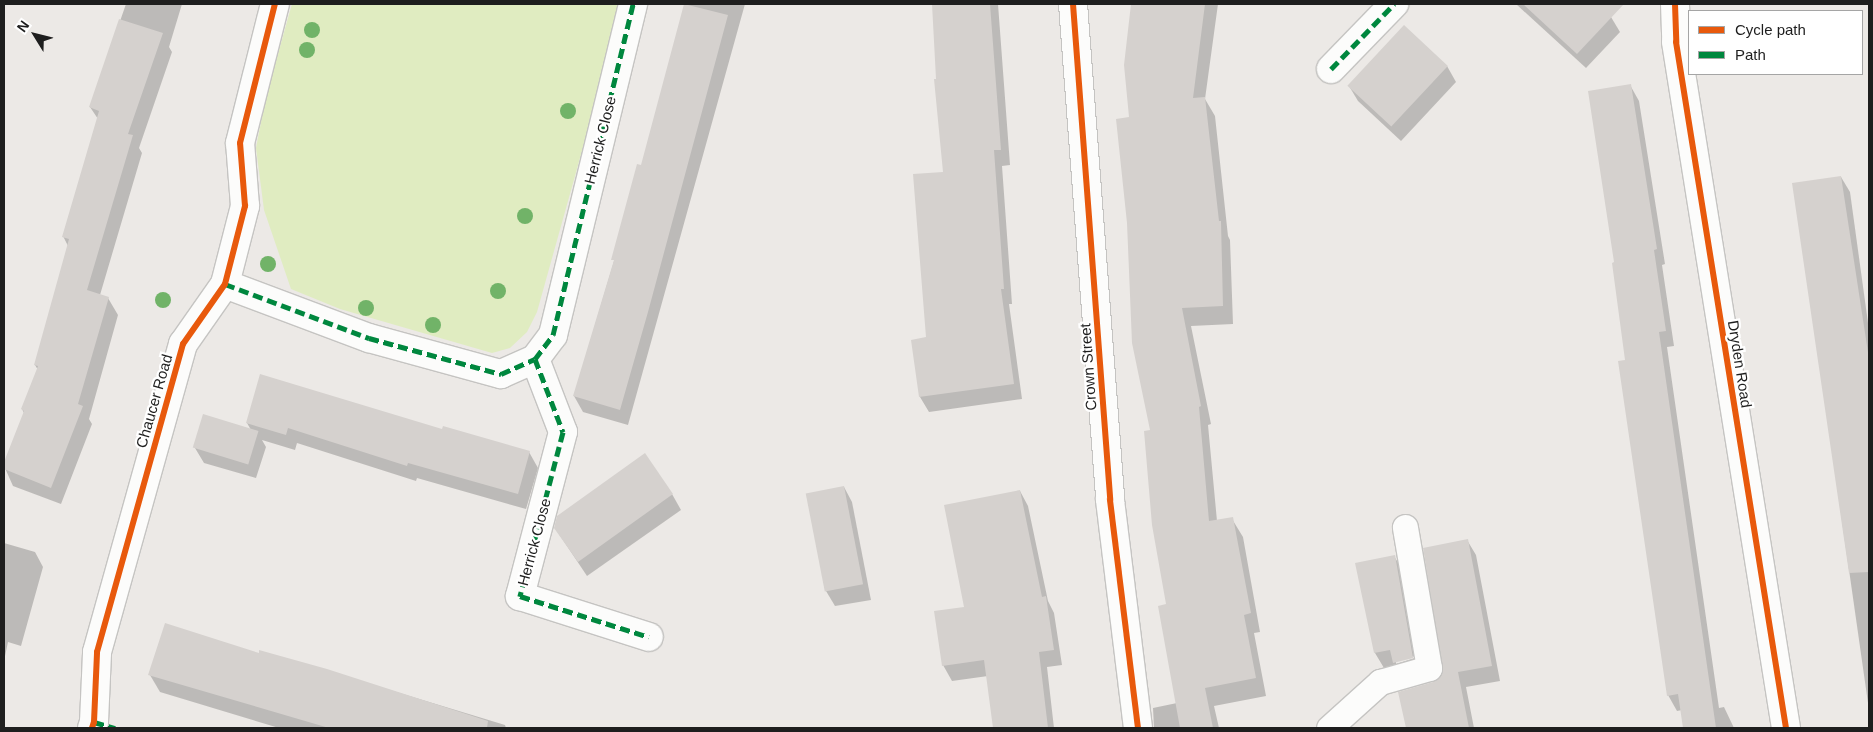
<!DOCTYPE html>
<style>
body{margin:0}
#map{position:relative;width:1873px;height:732px;overflow:hidden;background:#ece9e6;font-family:Helvetica,sans-serif}
div>[style]{position:absolute}
.grass>*{inset:0;background:#e0ecc1}
.shadow>*{inset:0;background:#0003}
.building>*{inset:0;background:#d5d1ce;transform-origin:0 0}
.roads{filter:drop-shadow(1px 0 #c5c4c2) drop-shadow(-1px 0 #c5c4c2) drop-shadow(0 1px #c5c4c2) drop-shadow(0 -1px #c5c4c2)}
.service>*{height:25px;margin:-12.5px;padding:0 12.5px;transform-origin:12.5px;border-radius:12.5px;background:#fcfcfb}
.minor>*{height:28px;margin:-14px;padding:0 14px;transform-origin:14px;border-radius:14px;background:#fcfcfb}
.quiet>*{height:5px;margin-top:-2.5px;transform-origin:0;background:repeating-linear-gradient(90deg,#00873e 0 10px,transparent 0 15px)}
.cycleway>*{height:6px;margin:-3px;padding:0 3px;transform-origin:3px;border-radius:3px;background:#e8590c}
.trees>*{width:16px;height:16px;margin:-8px;border-radius:50%;background:#71b368}
span{translate:-50% -50%;white-space:nowrap;text-align:center;line-height:1.15;-webkit-text-stroke:4.5px #fff;paint-order:stroke}
.street-label{font-size:15px;color:#1e1e1e}
.frame{position:absolute;inset:0;border:5px solid #1e1e1e;pointer-events:none}
.legend{position:absolute;left:1688px;top:10px;width:175px;height:65px;box-sizing:border-box;background:#fff;border:1px solid #a5a5a5;margin:0;padding:6px 9px;list-style:none;font-size:15px;color:#1e1e1e}
.legend li{display:flex;align-items:center;gap:10px;height:25px}
.legend b{width:25px;border:1px solid #a5a5a5}
.north{position:absolute;left:10px;top:10px;width:50px;height:50px;-webkit-text-stroke:4px #fff;paint-order:stroke;rotate:306deg;font-size:14px;font-weight:700;line-height:20px;text-align:center;color:#1e1e1e}
.north::after{content:'';display:block;margin:auto;width:18px;height:22px;background:#1e1e1e;clip-path:polygon(50% 0,100% 100%,50% 72%,0 100%)}
</style>
<div id="map">
<div class="grass">
<i style="clip-path:polygon(292px 4px,623px 4px,537px 312px,527px 332px,510px 348px,492px 353px,340px 309px,291px 289px,264px 210px,256px 148px,266px 96px)"></i>
</div>
<div class="shadow">
<i style="clip-path:polygon(126px 4px,182px 4px,169px 47px,172px 52px,139px 148px,142px 153px,100px 295px,108px 298px,118px 315px,89px 419px,92px 424px,61px 504px,13px 486px,4px 466px,24px 413px,22px 409px,38px 370px,35px 365px,68px 246px,63px 236px,98px 119px,90px 107px)"></i>
<i style="clip-path:polygon(685px 4px,745px 4px,628px 425px,583px 412px,574px 396px,642px 167px)"></i>
<i style="clip-path:polygon(933px 4px,998px 4px,1010px 165px,1002px 166px,1012px 304px,1009px 304px,1022px 399px,929px 412px,920px 397px,944px 174px)"></i>
<i style="clip-path:polygon(1132px 4px,1218px 4px,1205px 99px,1215px 116px,1228px 236px,1230px 240px,1233px 324px,1191px 326px,1211px 424px,1208px 425px,1217px 521px,1232px 519px,1243px 537px,1260px 632px,1254px 633px,1266px 696px,1214px 706px,1219px 728px,1154px 728px,1153px 708px,1177px 703px,1151px 432px,1131px 118px,1125px 65px)"></i>
<i style="clip-path:polygon(1516px 4px,1597px 4px,1611px 17px,1620px 32px,1586px 68px)"></i>
<i style="clip-path:polygon(1447px 66px,1456px 82px,1401px 141px,1358px 101px,1349px 86px)"></i>
<i style="clip-path:polygon(1630px 85px,1639px 101px,1665px 264px,1662px 265px,1674px 346px,1667px 347px,1719px 708px,1724px 707px,1734px 728px,1685px 728px,1682px 710px,1677px 711px,1668px 695px,1615px 264px)"></i>
<i style="clip-path:polygon(1841px 177px,1850px 192px,1869px 330px,1869px 710px,1794px 184px)"></i>
<i style="clip-path:polygon(247px 423px,443px 431px,529px 452px,538px 468px,526px 509px,417px 478px,416px 481px,297px 443px,295px 450px,262px 440px,266px 447px,256px 478px,204px 463px,195px 448px,251px 430px)"></i>
<i style="clip-path:polygon(844px 487px,852px 502px,871px 600px,835px 606px,826px 591px)"></i>
<i style="clip-path:polygon(1020px 491px,1028px 506px,1048px 601px,1054px 613px,1062px 665px,1047px 667px,1054px 728px,994px 728px,988px 676px,952px 681px,943px 665px,966px 608px)"></i>
<i style="clip-path:polygon(672px 494px,681px 510px,587px 576px,555px 528px)"></i>
<i style="clip-path:polygon(1467px 540px,1476px 555px,1500px 681px,1466px 687px,1474px 728px,1407px 728px,1400px 693px,1434px 683px,1444px 674px)"></i>
<i style="clip-path:polygon(4px 543px,35px 552px,43px 567px,21px 646px,8px 642px,4px 661px)"></i>
<i style="clip-path:polygon(1394px 556px,1403px 571px,1418px 655px,1396px 661px,1396px 664px,1418px 657px,1421px 673px,1384px 668px,1375px 653px,1357px 564px)"></i>
<i style="clip-path:polygon(259px 655px,327px 671px,505px 725px,506px 728px,279px 728px,160px 692px,150px 675px)"></i>
</div>
<div class="building">
<i style="clip-path:polygon(684px 4px,728px 15px,648px 312px,620px 410px,573px 396px,614px 260px,611px 260px,637px 164px,641px 165px)"></i>
<i style="clip-path:polygon(932px 4px,990px 4px,1001px 150px,994px 150px,1004px 289px,1001px 289px,1014px 384px,919px 397px,911px 340px,926px 337px,913px 174px,943px 172px,934px 79px,936px 79px)"></i>
<i style="clip-path:polygon(1131px 4px,1205px 4px,1193px 98px,1205px 97px,1219px 221px,1221px 221px,1223px 306px,1182px 308px,1201px 406px,1199px 407px,1209px 521px,1233px 517px,1251px 613px,1244px 615px,1256px 678px,1205px 688px,1213px 728px,1180px 728px,1158px 606px,1166px 604px,1152px 525px,1144px 431px,1150px 430px,1132px 343px,1127px 223px,1116px 119px,1129px 117px,1124px 65px)"></i>
<i style="clip-path:polygon(1523px 4px,1624px 4px,1577px 54px)"></i>
<i style="clip-path:polygon(119px 19px,163px 33px,128px 134px,133px 135px,87px 290px,109px 297px,78px 404px,83px 406px,51px 488px,4px 469px,4px 462px,24px 411px,21px 409px,38px 366px,34px 365px,69px 239px,62px 237px,99px 111px,89px 107px)"></i>
<i style="left:1404px;top:25px;width:60px;height:83px;rotate:43deg"></i>
<i style="clip-path:polygon(1631px 84px,1657px 249px,1654px 250px,1666px 331px,1659px 332px,1716px 728px,1683px 728px,1678px 694px,1667px 696px,1618px 361px,1625px 360px,1612px 263px,1614px 262px,1588px 91px)"></i>
<i style="clip-path:polygon(1841px 176px,1869px 359px,1869px 572px,1849px 573px,1792px 183px)"></i>
<i style="clip-path:polygon(260px 374px,442px 429px,443px 426px,530px 451px,518px 494px,408px 463px,407px 466px,288px 428px,286px 435px,246px 423px)"></i>
<i style="left:203px;top:414px;width:58px;height:35px;rotate:17deg"></i>
<i style="clip-path:polygon(645px 453px,673px 494px,578px 562px,554px 528px,557px 516px)"></i>
<i style="left:844px;top:486px;width:100px;height:39px;rotate:79deg"></i>
<i style="clip-path:polygon(1020px 490px,1042px 597px,1046px 596px,1054px 650px,1039px 652px,1048px 728px,993px 728px,984px 660px,942px 666px,934px 611px,964px 607px,944px 505px)"></i>
<i style="clip-path:polygon(1468px 539px,1492px 666px,1458px 672px,1469px 728px,1406px 728px,1398px 692px,1433px 682px,1443px 672px,1423px 548px)"></i>
<i style="clip-path:polygon(1395px 555px,1413px 658px,1393px 663px,1390px 650px,1374px 653px,1355px 563px)"></i>
<i style="clip-path:polygon(165px 623px,259px 653px,259px 650px,327px 669px,488px 721px,487px 728px,329px 728px,148px 675px)"></i>
</div>
<div class="roads">
<div class="service">
<i style="left:1329px;top:728px;width:69px;rotate:-42deg"></i>
<i style="left:1380px;top:682px;width:51px;rotate:-15.9deg"></i>
<i style="left:1429px;top:668px;width:143px;rotate:-99.7deg"></i>
</div>
<div class="minor">
<i style="left:1073px;top:4px;width:497px;rotate:85.7deg"></i>
<i style="left:1110px;top:500px;width:230px;rotate:83deg"></i>
<i style="left:1675px;top:4px;width:38px;rotate:88deg"></i>
<i style="left:1676px;top:42px;width:695px;rotate:80.89deg"></i>
<i style="left:1331px;top:69px;width:91px;rotate:-45.9deg"></i>
<i style="left:225px;top:284px;width:154px;rotate:20.6deg"></i>
<i style="left:369px;top:338px;width:137px;rotate:15.3deg"></i>
<i style="left:501px;top:374px;width:37px;rotate:-24deg"></i>
<i style="left:535px;top:359px;width:30px;rotate:-53deg"></i>
<i style="left:553px;top:335px;width:341px;rotate:-76.4deg"></i>
<i style="left:535px;top:359px;width:78px;rotate:69deg"></i>
<i style="left:563px;top:432px;width:170px;rotate:104.7deg"></i>
<i style="left:520px;top:596px;width:135px;rotate:17.6deg"></i>
<i style="left:92px;top:728px;width:6px;rotate:-72deg"></i>
<i style="left:94px;top:722px;width:70px;rotate:-87.5deg"></i>
<i style="left:97px;top:652px;width:320px;rotate:-74.4deg"></i>
<i style="left:183px;top:344px;width:73px;rotate:-55deg"></i>
<i style="left:225px;top:284px;width:81px;rotate:-75.6deg"></i>
<i style="left:245px;top:206px;width:63px;rotate:-94.5deg"></i>
<i style="left:240px;top:143px;width:143px;rotate:-75.9deg"></i>
</div>
</div>
<div class="quiet">
<i style="left:1331px;top:69px;width:91px;rotate:-45.9deg"></i>
<i style="left:225px;top:284px;width:154px;rotate:20.6deg"></i>
<i style="left:369px;top:338px;width:137px;rotate:15.3deg"></i>
<i style="left:501px;top:374px;width:37px;rotate:-24deg"></i>
<i style="left:535px;top:359px;width:30px;rotate:-53deg"></i>
<i style="left:553px;top:335px;width:341px;rotate:-76.4deg"></i>
<i style="left:535px;top:359px;width:78px;rotate:69deg"></i>
<i style="left:563px;top:432px;width:170px;rotate:104.7deg"></i>
<i style="left:520px;top:596px;width:135px;rotate:17.6deg"></i>
<i style="left:94px;top:722px;width:22px;rotate:16deg"></i>
</div>
<div class="cycleway">
<i style="left:1073px;top:4px;width:497px;rotate:85.7deg"></i>
<i style="left:1110px;top:500px;width:230px;rotate:83deg"></i>
<i style="left:1675px;top:4px;width:38px;rotate:88deg"></i>
<i style="left:1676px;top:42px;width:695px;rotate:80.89deg"></i>
<i style="left:92px;top:728px;width:6px;rotate:-72deg"></i>
<i style="left:94px;top:722px;width:70px;rotate:-87.5deg"></i>
<i style="left:97px;top:652px;width:320px;rotate:-74.4deg"></i>
<i style="left:183px;top:344px;width:73px;rotate:-55deg"></i>
<i style="left:225px;top:284px;width:81px;rotate:-75.6deg"></i>
<i style="left:245px;top:206px;width:63px;rotate:-94.5deg"></i>
<i style="left:240px;top:143px;width:143px;rotate:-75.9deg"></i>
</div>
<div class="trees">
<i style="left:312px;top:30px"></i>
<i style="left:307px;top:50px"></i>
<i style="left:568px;top:111px"></i>
<i style="left:525px;top:216px"></i>
<i style="left:268px;top:264px"></i>
<i style="left:498px;top:291px"></i>
<i style="left:163px;top:300px"></i>
<i style="left:366px;top:308px"></i>
<i style="left:433px;top:325px"></i>
</div>
<div class="street-label">
<span style="left:600px;top:140px;rotate:-76deg">Herrick Close</span>
<span style="left:1740px;top:364px;rotate:81deg">Dryden Road</span>
<span style="left:1088px;top:367px;rotate:-94deg">Crown Street</span>
<span style="left:154px;top:401px;rotate:-74deg">Chaucer Road</span>
<span style="left:534px;top:542px;rotate:-75deg">Herrick Close</span>
</div>
<div class="frame"></div>
<ul class="legend">
<li><b style="height:6px;background:#e8590c"></b>Cycle path</li>
<li><b style="height:6px;background:#00873e"></b>Path</li>
</ul>
<div class="north">N</div>
</div>
